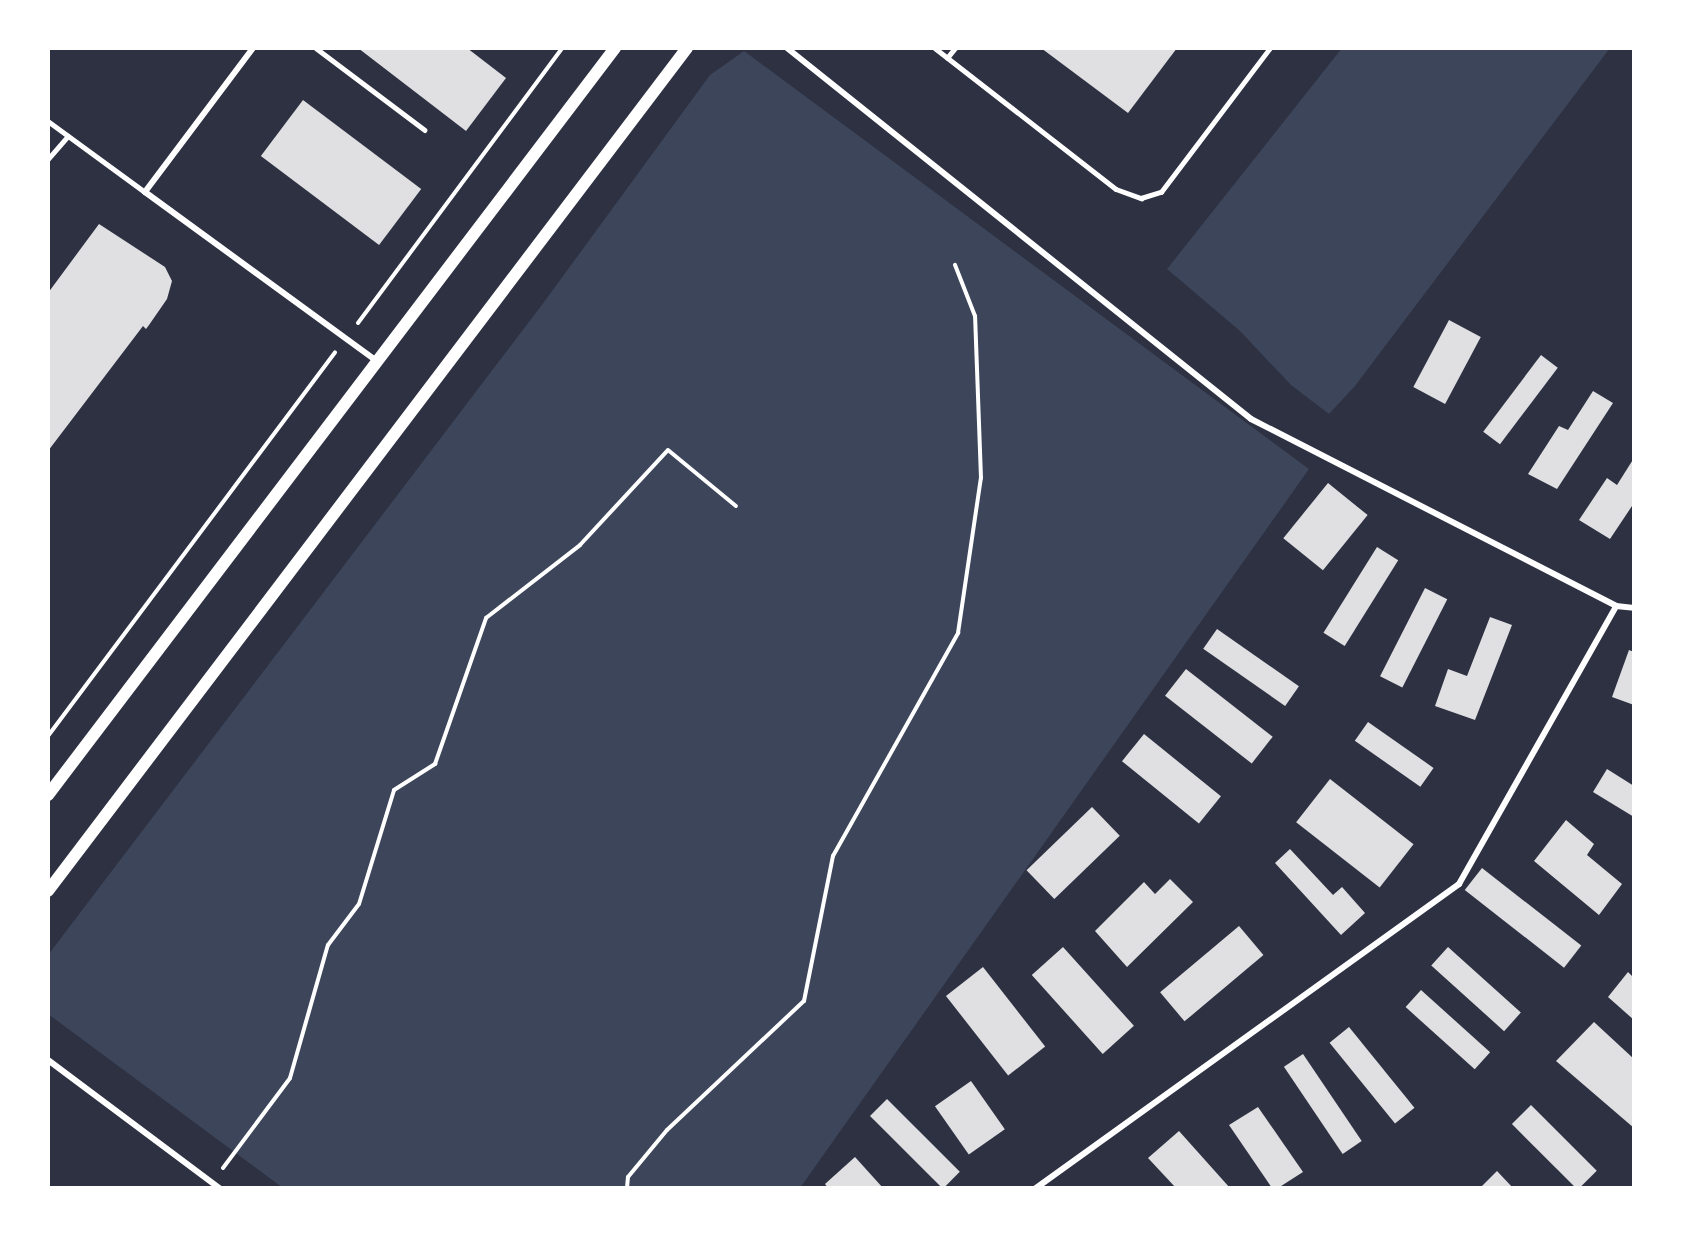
<!DOCTYPE html>
<style>
body{margin:0}
#map{position:relative;width:1682px;height:1236px;overflow:hidden;background:#2d3142;font-family:Signika,sans-serif}
div>[style]{position:absolute}
.green>*{inset:0;background:#3c4559}
.building>*{inset:0;background:#e0e0e3;transform-origin:0 0}
.path>*{height:4px;margin:-2px;padding:0 2px;transform-origin:2px;border-radius:2px;background:#fff}
.service>*{height:4.5px;margin:-2.25px;padding:0 2.25px;transform-origin:2.25px;border-radius:2.25px;background:#fff}
.minor>*{height:6px;margin:-3px;padding:0 3px;transform-origin:3px;border-radius:3px;background:#fff}
.secondary>*{height:12px;margin:-6px;padding:0 6px;transform-origin:6px;border-radius:6px;background:#fff}
span{translate:-50% -50%;white-space:nowrap;text-align:center;line-height:1.15;-webkit-text-stroke:5px #fff;paint-order:stroke}
.frame{position:absolute;inset:0;border:50px solid #fff;pointer-events:none}
</style>
<div id="map">
<div class="green">
<i style="clip-path:polygon(1342px 48px,1610px 48px,1355px 386px,1329px 414px,1291px 385px,1240px 331px,1167px 269px)"></i>
<i style="clip-path:polygon(744px 51px,1309px 469px,800px 1188px,283px 1188px,48px 1014px,48px 955px,544px 302px,710px 75px)"></i>
</div>
<div class="building">
<i style="clip-path:polygon(358px 48px,467px 48px,506px 78px,466px 131px)"></i>
<i style="clip-path:polygon(1041px 48px,1177px 48px,1128px 113px)"></i>
<i style="left:303px;top:100px;width:148px;height:70px;rotate:37deg"></i>
<i style="clip-path:polygon(99px 224px,165px 267px,172px 281px,167px 299px,149px 325px,146px 329px,143px 326px,48px 451px,48px 293px)"></i>
<i style="left:1449px;top:320px;width:36px;height:76px;rotate:28deg"></i>
<i style="left:1541px;top:355px;width:21px;height:96px;rotate:37deg"></i>
<i style="clip-path:polygon(1593px 391px,1613px 403px,1557px 489px,1528px 474px,1559px 426px,1568px 430px)"></i>
<i style="clip-path:polygon(1634px 458px,1634px 503px,1610px 539px,1579px 520px,1607px 478px,1617px 485px)"></i>
<i style="left:1328px;top:483px;width:51px;height:71px;rotate:39deg"></i>
<i style="left:1377px;top:547px;width:25px;height:101px;rotate:32deg"></i>
<i style="left:1425px;top:588px;width:25px;height:99px;rotate:27deg"></i>
<i style="clip-path:polygon(1490px 617px,1512px 625px,1475px 720px,1435px 706px,1448px 669px,1467px 676px)"></i>
<i style="left:1217px;top:629px;width:100px;height:24px;rotate:35deg"></i>
<i style="clip-path:polygon(1629px 650px,1634px 652px,1634px 705px,1612px 697px)"></i>
<i style="left:1186px;top:669px;width:110px;height:34px;rotate:38deg"></i>
<i style="left:1368px;top:722px;width:80px;height:23px;rotate:35deg"></i>
<i style="left:1144px;top:734px;width:99px;height:35px;rotate:39deg"></i>
<i style="clip-path:polygon(1607px 769px,1634px 786px,1634px 817px,1593px 792px)"></i>
<i style="left:1330px;top:779px;width:106px;height:55px;rotate:38deg"></i>
<i style="left:1092px;top:807px;width:40px;height:91px;rotate:46deg"></i>
<i style="clip-path:polygon(1566px 820px,1594px 844px,1587px 855px,1622px 884px,1599px 915px,1534px 861px)"></i>
<i style="clip-path:polygon(1290px 849px,1333px 895px,1342px 887px,1365px 913px,1341px 935px,1275px 863px)"></i>
<i style="left:1482px;top:868px;width:126px;height:28px;rotate:38deg"></i>
<i style="clip-path:polygon(1170px 879px,1193px 902px,1127px 967px,1095px 931px,1144px 882px,1155px 894px)"></i>
<i style="left:1239px;top:926px;width:38px;height:103px;rotate:50deg"></i>
<i style="left:1063px;top:947px;width:106px;height:42px;rotate:48deg"></i>
<i style="left:1448px;top:947px;width:98px;height:25px;rotate:42deg"></i>
<i style="left:983px;top:967px;width:101px;height:47px;rotate:52deg"></i>
<i style="clip-path:polygon(1628px 972px,1634px 978px,1634px 1020px,1608px 997px)"></i>
<i style="left:1421px;top:990px;width:93px;height:23px;rotate:42deg"></i>
<i style="clip-path:polygon(1594px 1022px,1634px 1059px,1634px 1128px,1556px 1061px)"></i>
<i style="left:1349px;top:1027px;width:104px;height:25px;rotate:51deg"></i>
<i style="left:1303px;top:1054px;width:105px;height:23px;rotate:56deg"></i>
<i style="left:971px;top:1081px;width:59px;height:44px;rotate:55deg"></i>
<i style="left:887px;top:1099px;width:103px;height:24px;rotate:45deg"></i>
<i style="left:1531px;top:1105px;width:93px;height:27px;rotate:45deg"></i>
<i style="clip-path:polygon(1258px 1107px,1303px 1172px,1278px 1188px,1272px 1188px,1229px 1125px)"></i>
<i style="clip-path:polygon(1179px 1131px,1230px 1188px,1176px 1188px,1148px 1158px)"></i>
<i style="clip-path:polygon(855px 1157px,883px 1188px,828px 1188px,825px 1184px)"></i>
<i style="clip-path:polygon(1497px 1171px,1513px 1188px,1480px 1188px)"></i>
</div>
<div class="path">
<i style="left:358px;top:323px;width:342px;rotate:-53.4deg"></i>
<i style="left:48px;top:736px;width:479px;rotate:-53.2deg"></i>
<i style="left:223px;top:1168px;width:112px;rotate:-53.3deg"></i>
<i style="left:290px;top:1078px;width:138px;rotate:-74.1deg"></i>
<i style="left:328px;top:945px;width:51px;rotate:-52.9deg"></i>
<i style="left:359px;top:904px;width:119px;rotate:-72.9deg"></i>
<i style="left:394px;top:790px;width:49px;rotate:-32.4deg"></i>
<i style="left:435px;top:764px;width:155px;rotate:-70.7deg"></i>
<i style="left:486px;top:618px;width:119px;rotate:-37.8deg"></i>
<i style="left:580px;top:545px;width:129px;rotate:-47.2deg"></i>
<i style="left:668px;top:450px;width:88px;rotate:39.5deg"></i>
<i style="left:627px;top:1188px;width:11px;rotate:-85deg"></i>
<i style="left:628px;top:1177px;width:61px;rotate:-50.3deg"></i>
<i style="left:667px;top:1130px;width:188px;rotate:-43.3deg"></i>
<i style="left:804px;top:1001px;width:148px;rotate:-78.7deg"></i>
<i style="left:833px;top:856px;width:256px;rotate:-60.7deg"></i>
<i style="left:958px;top:633px;width:157px;rotate:-81.6deg"></i>
<i style="left:981px;top:478px;width:162px;rotate:-92.1deg"></i>
<i style="left:975px;top:316px;width:55px;rotate:-111.4deg"></i>
</div>
<div class="service">
<i style="left:316px;top:48px;width:136px;rotate:37deg"></i>
<i style="left:935px;top:48px;width:229px;rotate:37.9deg"></i>
<i style="left:1116px;top:189px;width:27px;rotate:20deg"></i>
<i style="left:1141px;top:198px;width:21px;rotate:-17deg"></i>
<i style="left:1161px;top:192px;width:181px;rotate:-52.9deg"></i>
<i style="left:947px;top:58px;width:13px;rotate:-51deg"></i>
<i style="left:48px;top:121px;width:120px;rotate:36.2deg"></i>
<i style="left:48px;top:159px;width:30px;rotate:-49deg"></i>
</div>
<div class="minor">
<i style="left:253px;top:48px;width:180px;rotate:126.9deg"></i>
<i style="left:145px;top:192px;width:287px;rotate:36.1deg"></i>
<i style="left:787px;top:48px;width:594px;rotate:38.64deg"></i>
<i style="left:1251px;top:419px;width:410px;rotate:27.1deg"></i>
<i style="left:1616px;top:606px;width:18px;rotate:6deg"></i>
<i style="left:48px;top:1060px;width:214px;rotate:36.8deg"></i>
<i style="left:1036px;top:1188px;width:521px;rotate:-35.7deg"></i>
<i style="left:1459px;top:884px;width:319px;rotate:-60.5deg"></i>
</div>
<div class="secondary">
<i style="left:48px;top:795px;width:938px;rotate:-52.8deg"></i>
<i style="left:48px;top:891px;width:1058px;rotate:-52.84deg"></i>
</div>
<div class="frame"></div>
</div>
